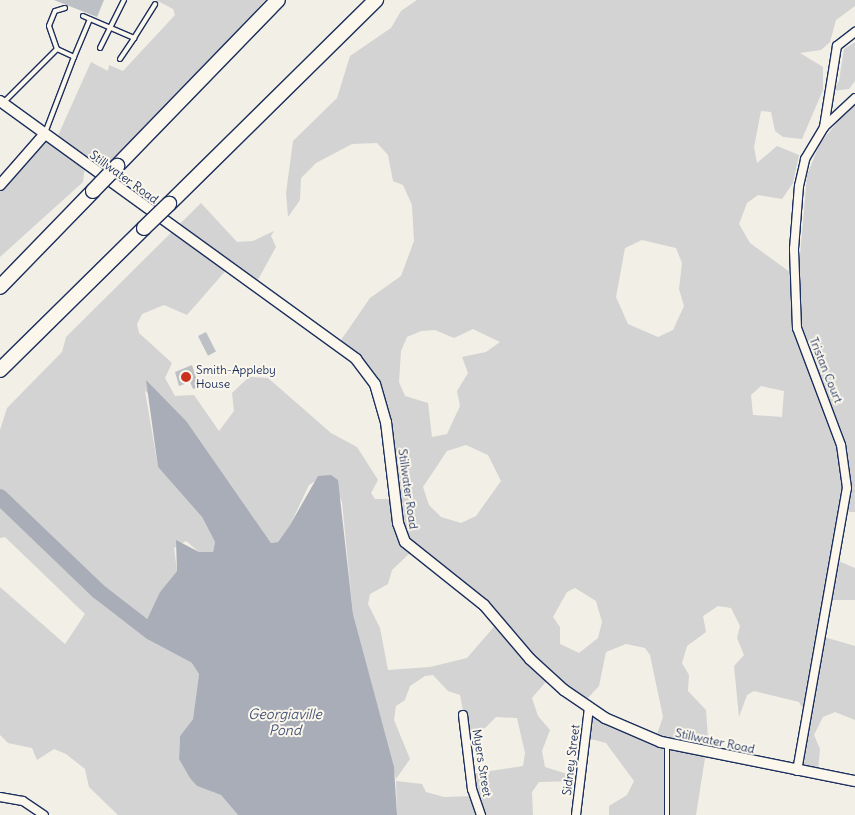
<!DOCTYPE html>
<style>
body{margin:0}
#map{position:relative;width:855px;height:815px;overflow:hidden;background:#f2efe6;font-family:Delius,sans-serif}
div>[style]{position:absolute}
.green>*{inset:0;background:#d2d3d2}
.water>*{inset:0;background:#a9adb7}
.river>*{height:16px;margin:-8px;padding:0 8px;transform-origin:8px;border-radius:8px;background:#a9adb7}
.building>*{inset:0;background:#bdc0c4;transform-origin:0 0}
.roads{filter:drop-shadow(1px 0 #1b2f5e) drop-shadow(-1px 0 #1b2f5e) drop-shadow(0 1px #1b2f5e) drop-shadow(0 -1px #1b2f5e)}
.lane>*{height:4px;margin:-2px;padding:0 2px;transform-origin:2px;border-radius:2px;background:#fbf7ec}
.street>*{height:8px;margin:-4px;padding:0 4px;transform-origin:4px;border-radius:4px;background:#fbf7ec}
.secondary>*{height:10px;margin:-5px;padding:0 5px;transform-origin:5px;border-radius:5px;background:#fbf7ec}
.highway>*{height:14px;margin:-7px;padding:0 7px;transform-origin:7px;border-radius:7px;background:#fbf7ec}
.bridges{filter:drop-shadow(1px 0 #1b2f5e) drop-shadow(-1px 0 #1b2f5e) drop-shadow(0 1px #1b2f5e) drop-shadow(0 -1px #1b2f5e)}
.highway-bridge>*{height:14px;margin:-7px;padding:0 7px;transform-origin:7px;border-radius:7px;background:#fbf7ec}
.dots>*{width:14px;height:14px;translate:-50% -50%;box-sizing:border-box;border:2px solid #fbf7ec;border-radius:50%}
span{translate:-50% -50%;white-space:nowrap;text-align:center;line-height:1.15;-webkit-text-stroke:4px #fbf7ec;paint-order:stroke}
.street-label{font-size:12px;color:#1b2f5e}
.poi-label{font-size:12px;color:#1b2f5e}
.left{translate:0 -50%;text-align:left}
.water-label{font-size:14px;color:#465579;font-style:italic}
</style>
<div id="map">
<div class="green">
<i style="clip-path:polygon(156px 0,265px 0,106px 176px,85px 166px,83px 182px,0 257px,0 188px,47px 141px,56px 140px,91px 62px,108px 71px,109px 65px,123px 71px,175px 15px,173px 9px)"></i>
<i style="clip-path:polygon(evenodd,417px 0,855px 0,855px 6px,836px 20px,830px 42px,821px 50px,800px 53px,823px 67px,823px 90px,802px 139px,783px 137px,775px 131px,771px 112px,761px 111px,754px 147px,757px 163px,777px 146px,799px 155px,793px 183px,782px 199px,758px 195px,747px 203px,739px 224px,750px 243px,798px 278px,807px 175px,820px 143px,855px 101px,855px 512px,845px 512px,836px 560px,855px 568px,855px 600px,833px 600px,824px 637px,855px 646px,855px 720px,835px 712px,823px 717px,814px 735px,820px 749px,818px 771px,802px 770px,806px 749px,798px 733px,804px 711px,799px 702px,754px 691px,747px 695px,739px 717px,734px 666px,744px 655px,737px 638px,740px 626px,731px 608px,718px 606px,703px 616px,706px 632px,687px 646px,682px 663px,689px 675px,688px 691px,706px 710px,708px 739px,696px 815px,609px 815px,609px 806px,627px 795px,634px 781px,606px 743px,587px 738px,589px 710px,656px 737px,663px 717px,650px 655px,645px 648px,626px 644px,606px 652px,599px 686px,586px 700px,549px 678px,532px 698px,538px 716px,550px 730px,542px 751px,545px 767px,577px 777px,577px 781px,539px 782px,532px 792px,533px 815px,397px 815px,396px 781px,422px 784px,426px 792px,444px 797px,474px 796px,471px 774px,523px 766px,525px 753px,517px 718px,496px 717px,485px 728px,467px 732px,460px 695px,448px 691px,433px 675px,425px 676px,410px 686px,405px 700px,396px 706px,394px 720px,410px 759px,396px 779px,353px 614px,342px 502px,337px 490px,317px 480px,309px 485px,290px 525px,278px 542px,271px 543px,187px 422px,145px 391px,158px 467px,202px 517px,215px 542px,213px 552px,199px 552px,186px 541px,174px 548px,177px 571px,160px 592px,169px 641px,182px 648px,199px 674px,193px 719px,180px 736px,179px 759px,197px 786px,221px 795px,238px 815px,118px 815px,89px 787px,85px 769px,66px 754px,54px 749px,37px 760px,32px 748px,8px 743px,0 735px,0 587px,65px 644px,85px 614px,5px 537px,0 538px,0 430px,7px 408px,62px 352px,66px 337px,201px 203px,237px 242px,253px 241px,274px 231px,271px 236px,276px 247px,255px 285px,228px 268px,187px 315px,164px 305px,142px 314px,137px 324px,139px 333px,172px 363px,165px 378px,175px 396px,194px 395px,219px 431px,234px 411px,232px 393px,249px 377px,268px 378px,331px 433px,357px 447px,378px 480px,371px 493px,375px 499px,393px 499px,374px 390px,339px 343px,370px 298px,401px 276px,414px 241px,412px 205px,403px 185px,393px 181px,388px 155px,377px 143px,352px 144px,316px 163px,301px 178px,300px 200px,288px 217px,286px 193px,293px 141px,337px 98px,350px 56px,391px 28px,401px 11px,417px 0,642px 240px,676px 248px,682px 263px,679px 289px,684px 306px,673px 330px,658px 337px,628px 324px,616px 297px,625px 248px,642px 240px,417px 0,473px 329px,500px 342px,486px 352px,462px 357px,468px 373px,457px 391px,460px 406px,447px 434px,432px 437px,428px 403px,405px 396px,399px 382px,401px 351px,407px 337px,421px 331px,435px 330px,454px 338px,473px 329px,417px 0,761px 386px,784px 391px,782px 417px,753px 415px,751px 395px,761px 386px,417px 0,466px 445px,488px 455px,501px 481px,476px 516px,461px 523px,441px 517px,429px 505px,423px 487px,447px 451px,466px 445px,417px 0,411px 552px,499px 621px,467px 658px,430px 667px,388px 670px,380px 628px,368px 604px,370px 594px,388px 584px,392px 570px,411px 552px,417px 0,575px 588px,596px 601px,602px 622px,598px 638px,579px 653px,560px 644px,560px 627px,553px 617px,567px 592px,575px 588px)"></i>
<i style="clip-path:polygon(855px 42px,855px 81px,849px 89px,832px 91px,839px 81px,844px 49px)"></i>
</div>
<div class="water">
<i style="clip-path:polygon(146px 380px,187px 422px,271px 543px,278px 542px,290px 525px,318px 476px,331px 475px,338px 480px,353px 614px,394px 767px,397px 815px,238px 815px,221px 795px,197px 786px,190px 778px,179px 759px,180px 736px,193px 719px,199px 674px,182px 648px,148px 633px,146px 622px,160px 592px,177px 571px,176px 540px,199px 552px,213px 552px,215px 542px,202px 517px,158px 467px)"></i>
</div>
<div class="river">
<i style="left:0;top:497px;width:136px;rotate:43.8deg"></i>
<i style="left:98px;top:591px;width:67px;rotate:37.7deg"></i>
<i style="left:151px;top:632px;width:58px;rotate:27.9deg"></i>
</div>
<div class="building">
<i style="clip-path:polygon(54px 0,104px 0,97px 17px)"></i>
<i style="left:206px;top:332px;width:22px;height:9px;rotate:63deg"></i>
<i style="clip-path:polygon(192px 365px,199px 387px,193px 389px,190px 382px,179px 386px,175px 372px)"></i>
</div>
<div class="roads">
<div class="lane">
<i style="left:65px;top:8px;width:10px;rotate:163deg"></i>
<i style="left:55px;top:11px;width:16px;rotate:112deg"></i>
<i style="left:49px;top:26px;width:24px;rotate:71deg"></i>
<i style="left:57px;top:49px;width:19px;rotate:25deg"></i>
<i style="left:74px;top:57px;width:41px;rotate:-67.2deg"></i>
<i style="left:83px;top:16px;width:56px;rotate:23.3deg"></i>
<i style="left:134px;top:38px;width:40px;rotate:-58deg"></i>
<i style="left:100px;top:48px;width:54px;rotate:-63.4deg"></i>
<i style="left:120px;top:59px;width:25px;rotate:-56deg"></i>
<i style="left:4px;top:102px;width:75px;rotate:-45deg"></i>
<i style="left:45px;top:133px;width:81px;rotate:-69.1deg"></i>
<i style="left:667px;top:815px;width:71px;rotate:-90deg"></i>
</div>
<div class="street">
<i style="left:824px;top:127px;width:82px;rotate:-80.9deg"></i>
<i style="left:837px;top:46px;width:23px;rotate:-38deg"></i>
<i style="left:463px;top:715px;width:75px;rotate:83.1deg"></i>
<i style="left:472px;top:789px;width:28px;rotate:71deg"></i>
<i style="left:797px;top:771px;width:287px;rotate:-80deg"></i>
<i style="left:847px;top:488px;width:43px;rotate:-97.9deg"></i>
<i style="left:841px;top:445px;width:125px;rotate:-110.6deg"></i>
<i style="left:797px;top:328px;width:79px;rotate:-92.2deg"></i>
<i style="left:794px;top:249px;width:63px;rotate:-85.5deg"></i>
<i style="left:799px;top:186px;width:28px;rotate:-77deg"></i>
<i style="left:805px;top:159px;width:37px;rotate:-59deg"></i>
<i style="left:824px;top:127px;width:42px;rotate:-43.1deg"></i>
<i style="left:0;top:797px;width:23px;rotate:10deg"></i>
<i style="left:23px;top:801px;width:25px;rotate:34deg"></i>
<i style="left:576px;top:815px;width:108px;rotate:-83.1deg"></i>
</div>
<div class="secondary">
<i style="left:0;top:101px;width:440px;rotate:35.9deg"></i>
<i style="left:356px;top:359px;width:31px;rotate:53deg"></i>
<i style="left:375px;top:384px;width:40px;rotate:74deg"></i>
<i style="left:386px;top:422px;width:102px;rotate:83.2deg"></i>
<i style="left:398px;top:523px;width:20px;rotate:70deg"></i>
<i style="left:405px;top:542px;width:101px;rotate:38.6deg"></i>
<i style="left:484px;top:605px;width:71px;rotate:49.6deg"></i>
<i style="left:530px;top:659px;width:46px;rotate:42.4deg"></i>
<i style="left:564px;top:690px;width:50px;rotate:34.3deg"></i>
<i style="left:605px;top:718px;width:61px;rotate:23.2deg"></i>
<i style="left:661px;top:742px;width:198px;rotate:11.4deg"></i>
<i style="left:0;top:185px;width:67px;rotate:-48.7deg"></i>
</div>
<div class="highway">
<i style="left:117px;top:166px;width:231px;rotate:-45.9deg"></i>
<i style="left:169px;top:204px;width:291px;rotate:-44.6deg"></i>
<i style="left:0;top:287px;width:134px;rotate:-45.9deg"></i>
<i style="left:0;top:370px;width:202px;rotate:-44.6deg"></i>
</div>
</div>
<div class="bridges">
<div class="highway-bridge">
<i style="left:93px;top:191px;width:35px;rotate:-46deg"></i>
<i style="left:144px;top:228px;width:35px;rotate:-44deg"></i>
</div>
</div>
<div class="dots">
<i style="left:186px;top:377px;background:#c8321e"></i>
</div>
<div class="street-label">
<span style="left:124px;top:177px;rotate:36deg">Stillwater Road</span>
<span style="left:826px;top:370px;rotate:68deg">Tristan Court</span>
<span style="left:408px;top:489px;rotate:82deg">Stillwater Road</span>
<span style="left:715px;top:741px;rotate:12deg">Stillwater Road</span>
<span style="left:571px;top:760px;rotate:-83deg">Sidney Street</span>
<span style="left:482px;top:763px;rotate:81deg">Myers Street</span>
</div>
<div class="poi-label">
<span class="left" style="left:196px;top:377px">Smith-Appleby<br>House</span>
</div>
<div class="water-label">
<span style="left:285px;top:722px">Georgiaville<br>Pond</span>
</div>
</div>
